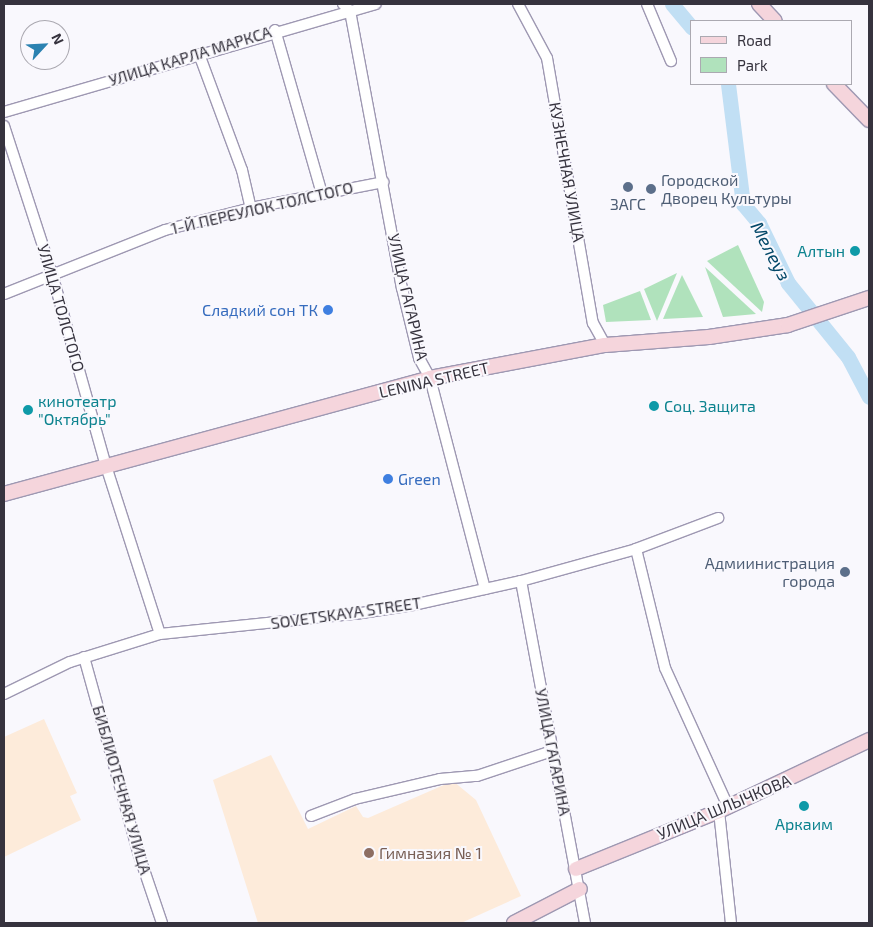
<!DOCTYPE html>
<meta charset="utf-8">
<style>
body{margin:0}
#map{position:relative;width:873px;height:927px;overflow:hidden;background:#f9f8fd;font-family:"Exo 2",sans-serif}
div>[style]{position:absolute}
.education>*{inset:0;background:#fdebda}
.green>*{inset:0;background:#b0e2bc}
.river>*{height:15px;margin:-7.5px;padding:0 7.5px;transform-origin:7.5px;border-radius:7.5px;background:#c1dff4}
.roads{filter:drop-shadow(1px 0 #9e98b2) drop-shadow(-1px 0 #9e98b2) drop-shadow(0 1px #9e98b2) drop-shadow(0 -1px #9e98b2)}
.street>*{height:10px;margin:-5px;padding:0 5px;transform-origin:5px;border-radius:5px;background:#fff}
.secondary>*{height:14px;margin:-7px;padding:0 7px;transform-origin:7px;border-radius:7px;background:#f5d5dc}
.dots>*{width:14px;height:14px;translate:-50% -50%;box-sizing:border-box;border:2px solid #f9f8fd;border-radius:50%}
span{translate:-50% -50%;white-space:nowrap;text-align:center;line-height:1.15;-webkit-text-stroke:4px #f9f8fd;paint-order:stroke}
.street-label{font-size:16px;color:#36333e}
.service-label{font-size:16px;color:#4e5e75}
.left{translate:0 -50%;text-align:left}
.right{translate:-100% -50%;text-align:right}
.culture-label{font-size:16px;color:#0d838f}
.shop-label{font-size:16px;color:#366cbe}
.education-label{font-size:16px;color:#785e54}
.water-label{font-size:18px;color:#024768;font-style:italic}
.frame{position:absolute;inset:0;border:5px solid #36333e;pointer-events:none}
.legend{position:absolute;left:690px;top:20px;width:162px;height:65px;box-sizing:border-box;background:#f9f8fd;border:1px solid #aba9b1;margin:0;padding:6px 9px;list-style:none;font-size:15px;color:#36333e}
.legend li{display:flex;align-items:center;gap:10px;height:25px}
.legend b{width:25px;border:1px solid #aba9b1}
.north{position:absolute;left:20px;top:20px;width:50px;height:50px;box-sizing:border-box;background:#f9f8fd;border:1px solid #aba9b1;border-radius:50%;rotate:65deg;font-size:14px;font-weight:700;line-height:20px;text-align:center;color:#36333e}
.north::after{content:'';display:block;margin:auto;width:18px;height:22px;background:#2b82b1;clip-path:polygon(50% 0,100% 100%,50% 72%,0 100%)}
</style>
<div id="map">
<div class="education">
<i style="clip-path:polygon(44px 719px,77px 793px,70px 796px,81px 820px,4px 857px,4px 737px)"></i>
<i style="clip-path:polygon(271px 755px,308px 829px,356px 806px,363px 817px,368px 818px,453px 781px,476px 800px,521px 896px,461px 923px,258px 923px,213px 780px)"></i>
</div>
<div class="green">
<i style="clip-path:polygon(738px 245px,764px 302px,762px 312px,707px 261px)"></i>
<i style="clip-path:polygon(705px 267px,756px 314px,723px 317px)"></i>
<i style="clip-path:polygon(677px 273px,657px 321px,644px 289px)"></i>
<i style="clip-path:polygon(682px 275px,703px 317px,663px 319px)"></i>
<i style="clip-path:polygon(640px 291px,651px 320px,606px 322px,603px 305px)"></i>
</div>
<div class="river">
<i style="left:672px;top:4px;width:31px;rotate:50deg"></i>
<i style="left:728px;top:84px;width:121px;rotate:82.9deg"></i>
<i style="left:743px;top:204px;width:25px;rotate:50deg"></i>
<i style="left:759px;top:223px;width:67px;rotate:64.2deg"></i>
<i style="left:788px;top:283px;width:95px;rotate:51deg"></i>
<i style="left:848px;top:357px;width:45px;rotate:62.3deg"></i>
</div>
<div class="roads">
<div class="street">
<i style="left:343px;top:4px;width:10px;rotate:45deg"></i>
<i style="left:350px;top:11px;width:282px;rotate:79.4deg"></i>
<i style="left:402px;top:288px;width:72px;rotate:76.3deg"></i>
<i style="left:419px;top:358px;width:23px;rotate:61deg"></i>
<i style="left:430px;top:378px;width:218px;rotate:75.4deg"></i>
<i style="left:518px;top:4px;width:61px;rotate:61.8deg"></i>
<i style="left:547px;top:58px;width:269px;rotate:80.2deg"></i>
<i style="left:593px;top:323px;width:25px;rotate:61deg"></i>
<i style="left:647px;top:4px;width:62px;rotate:67.2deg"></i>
<i style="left:275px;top:30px;width:171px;rotate:74deg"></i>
<i style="left:199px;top:54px;width:124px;rotate:69.7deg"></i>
<i style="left:242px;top:170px;width:39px;rotate:77deg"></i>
<i style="left:4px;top:112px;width:387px;rotate:-16.2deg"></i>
<i style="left:4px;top:126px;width:156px;rotate:72deg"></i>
<i style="left:52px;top:274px;width:199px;rotate:74.3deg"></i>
<i style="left:106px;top:466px;width:176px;rotate:72.2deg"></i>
<i style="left:4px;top:294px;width:173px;rotate:-21.7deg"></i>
<i style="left:165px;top:230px;width:89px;rotate:-14.3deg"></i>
<i style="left:251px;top:208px;width:135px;rotate:-11.1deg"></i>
<i style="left:636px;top:549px;width:122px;rotate:76.3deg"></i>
<i style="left:665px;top:668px;width:152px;rotate:65.5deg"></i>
<i style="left:521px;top:581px;width:348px;rotate:79.4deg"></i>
<i style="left:84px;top:657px;width:202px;rotate:74.5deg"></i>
<i style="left:138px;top:852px;width:75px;rotate:71.3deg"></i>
<i style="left:4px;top:694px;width:73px;rotate:-25.9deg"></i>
<i style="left:70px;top:662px;width:94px;rotate:-17.3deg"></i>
<i style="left:160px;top:634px;width:196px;rotate:-5.9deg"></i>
<i style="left:355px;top:614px;width:59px;rotate:-8.8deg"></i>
<i style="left:413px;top:605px;width:111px;rotate:-12.5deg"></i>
<i style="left:521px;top:581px;width:119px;rotate:-15.5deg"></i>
<i style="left:636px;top:549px;width:88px;rotate:-20.7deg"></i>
<i style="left:719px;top:811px;width:113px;rotate:83.9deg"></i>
<i style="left:311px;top:816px;width:47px;rotate:-21.1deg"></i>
<i style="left:355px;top:799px;width:87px;rotate:-13.2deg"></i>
<i style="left:440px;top:779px;width:37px;rotate:-5deg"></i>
<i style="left:477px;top:776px;width:79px;rotate:-18.4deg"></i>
</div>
<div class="secondary">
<i style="left:759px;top:4px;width:23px;rotate:47deg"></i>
<i style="left:834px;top:84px;width:50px;rotate:45.8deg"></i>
<i style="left:4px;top:494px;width:442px;rotate:-15.2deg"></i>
<i style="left:430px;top:378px;width:178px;rotate:-10.7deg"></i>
<i style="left:605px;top:345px;width:104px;rotate:-4.4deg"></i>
<i style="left:709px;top:337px;width:80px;rotate:-8.6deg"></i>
<i style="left:788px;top:325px;width:85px;rotate:-18.4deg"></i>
<i style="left:576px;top:869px;width:154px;rotate:-22.1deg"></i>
<i style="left:719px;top:811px;width:166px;rotate:-25.3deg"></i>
<i style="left:514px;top:923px;width:74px;rotate:-27.3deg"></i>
</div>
</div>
<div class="dots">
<i style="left:628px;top:187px;background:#5c6f8a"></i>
<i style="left:651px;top:189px;background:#5c6f8a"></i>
<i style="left:855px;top:251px;background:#0f9aa8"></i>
<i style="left:328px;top:310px;background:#3f7fe0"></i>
<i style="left:654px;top:406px;background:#0f9aa8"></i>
<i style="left:28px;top:410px;background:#0f9aa8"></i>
<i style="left:388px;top:479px;background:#3f7fe0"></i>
<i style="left:845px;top:572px;background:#5c6f8a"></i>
<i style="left:804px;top:806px;background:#0f9aa8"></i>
<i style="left:369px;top:853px;background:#8d6e63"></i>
</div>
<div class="street-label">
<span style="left:190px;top:56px;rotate:-17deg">УЛИЦА КАРЛА МАРКСА</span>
<span style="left:567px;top:172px;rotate:80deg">КУЗНЕЧНАЯ УЛИЦА</span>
<span style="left:262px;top:208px;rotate:-13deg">1-Й ПЕРЕУЛОК ТОЛСТОГО</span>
<span style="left:408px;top:297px;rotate:77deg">УЛИЦА ГАГАРИНА</span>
<span style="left:61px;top:308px;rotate:74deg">УЛИЦА ТОЛСТОГО</span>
<span style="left:434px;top:380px;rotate:-13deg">LENINA STREET</span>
<span style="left:346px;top:613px;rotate:-8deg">SOVETSKAYA STREET</span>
<span style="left:553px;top:752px;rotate:79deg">УЛИЦА ГАГАРИНА</span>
<span style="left:122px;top:790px;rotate:74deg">БИБЛИОТЕЧНАЯ УЛИЦА</span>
<span style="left:724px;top:807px;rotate:-23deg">УЛИЦА ШЛЫЧКОВА</span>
</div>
<div class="service-label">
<span class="left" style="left:661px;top:189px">Городской<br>Дворец Культуры</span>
<span style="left:628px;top:204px">ЗАГС</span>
<span class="right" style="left:835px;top:572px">Адмиинистрация<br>города</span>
</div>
<div class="culture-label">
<span class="right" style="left:845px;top:251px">Алтын</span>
<span class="left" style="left:38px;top:410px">кинотеатр<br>"Октябрь"</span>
<span class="left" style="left:664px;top:406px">Соц. Защита</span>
<span style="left:804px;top:824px">Аркаим</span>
</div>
<div class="shop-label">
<span class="right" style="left:318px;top:310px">Сладкий сон ТК</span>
<span class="left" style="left:398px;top:479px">Green</span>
</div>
<div class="education-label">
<span class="left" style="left:379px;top:853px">Гимназия № 1</span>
</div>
<div class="water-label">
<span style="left:771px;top:251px;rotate:62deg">Мелеуз</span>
</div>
<div class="frame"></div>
<ul class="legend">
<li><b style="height:6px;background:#f5d5dc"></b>Road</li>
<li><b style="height:14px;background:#b0e2bc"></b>Park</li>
</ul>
<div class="north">N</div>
</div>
